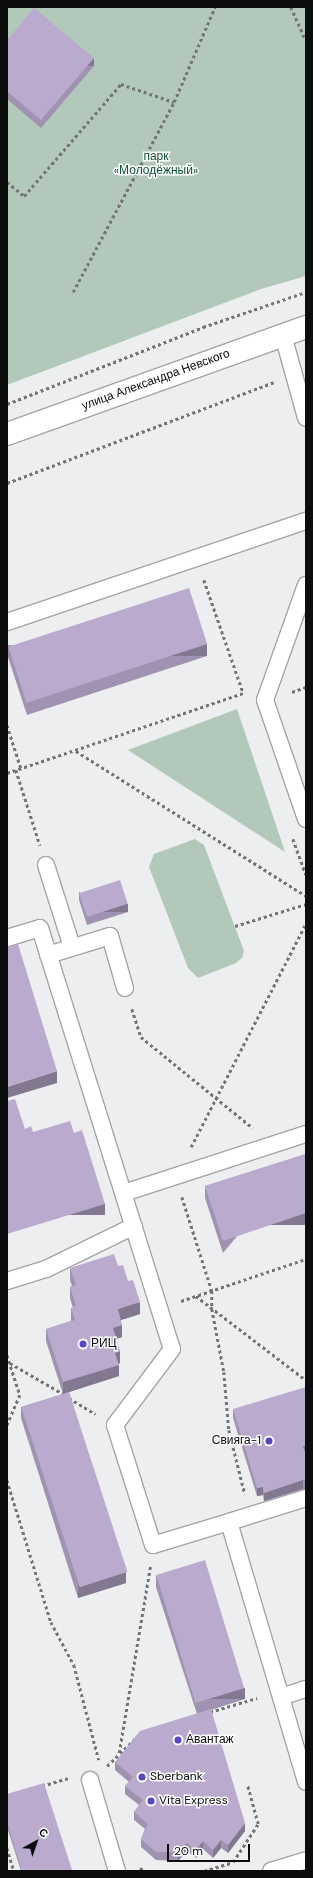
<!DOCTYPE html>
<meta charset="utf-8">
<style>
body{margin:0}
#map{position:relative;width:313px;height:1878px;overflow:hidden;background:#edeef0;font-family:"DM Sans",sans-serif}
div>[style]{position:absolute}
.green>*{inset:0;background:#b2c8ba}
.path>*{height:2.5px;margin-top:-1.25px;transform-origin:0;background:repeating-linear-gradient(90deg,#737474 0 3px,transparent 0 6px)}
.roads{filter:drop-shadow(1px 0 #a3a4a5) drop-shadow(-1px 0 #a3a4a5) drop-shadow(0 1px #a3a4a5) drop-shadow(0 -1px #a3a4a5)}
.lane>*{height:16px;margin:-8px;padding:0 8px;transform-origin:8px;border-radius:8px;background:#fff}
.secondary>*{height:22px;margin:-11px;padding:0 11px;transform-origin:11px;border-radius:11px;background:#fff}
.wall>*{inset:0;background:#a093b1}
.shaded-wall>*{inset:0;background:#827890;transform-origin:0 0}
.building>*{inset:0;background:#baabce;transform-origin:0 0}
.dots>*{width:11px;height:11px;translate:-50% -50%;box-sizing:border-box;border:2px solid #fafcfd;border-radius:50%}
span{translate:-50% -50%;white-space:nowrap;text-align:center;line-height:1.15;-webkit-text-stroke:3px #fafcfd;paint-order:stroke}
.park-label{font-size:12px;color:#115233}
.street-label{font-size:12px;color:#0c0d0d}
.poi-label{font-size:12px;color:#0c0d0d}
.left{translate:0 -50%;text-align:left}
.right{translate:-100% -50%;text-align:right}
.frame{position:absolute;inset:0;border:8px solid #0c0d0d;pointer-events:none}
.north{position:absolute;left:16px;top:1822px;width:40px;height:40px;-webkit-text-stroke:3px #fafcfd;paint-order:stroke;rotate:40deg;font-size:11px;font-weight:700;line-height:16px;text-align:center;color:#0c0d0d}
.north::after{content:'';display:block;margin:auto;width:14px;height:18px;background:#0c0d0d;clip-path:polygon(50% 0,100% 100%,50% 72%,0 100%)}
.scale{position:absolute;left:167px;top:1844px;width:83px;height:18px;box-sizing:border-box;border:2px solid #0c0d0d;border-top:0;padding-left:5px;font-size:12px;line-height:14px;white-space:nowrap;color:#0c0d0d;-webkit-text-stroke:3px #fafcfd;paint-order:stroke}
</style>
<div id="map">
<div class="green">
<i style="clip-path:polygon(7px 7px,306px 7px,306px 276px,261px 289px,7px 385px)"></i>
<i style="clip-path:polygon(237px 709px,285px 852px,128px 750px)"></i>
<i style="clip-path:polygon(195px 839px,204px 845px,244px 951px,242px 958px,236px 963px,198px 978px,188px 968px,149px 867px,154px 854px)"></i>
</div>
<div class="path">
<i style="left:291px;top:7px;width:36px;rotate:66deg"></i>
<i style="left:7px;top:182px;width:22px;rotate:39deg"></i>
<i style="left:24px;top:196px;width:148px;rotate:-49.1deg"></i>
<i style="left:121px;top:84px;width:56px;rotate:18.8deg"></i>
<i style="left:73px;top:292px;width:215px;rotate:-62deg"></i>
<i style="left:174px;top:102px;width:103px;rotate:-66.7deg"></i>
<i style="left:7px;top:404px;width:211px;rotate:-21.4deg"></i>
<i style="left:203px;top:327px;width:109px;rotate:-18.8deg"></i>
<i style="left:7px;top:483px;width:285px;rotate:-20.7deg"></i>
<i style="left:204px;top:580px;width:119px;rotate:70.8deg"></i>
<i style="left:292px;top:692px;width:15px;rotate:-20deg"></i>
<i style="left:7px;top:725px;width:45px;rotate:72deg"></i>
<i style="left:76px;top:751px;width:272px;rotate:32.2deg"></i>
<i style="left:16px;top:770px;width:79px;rotate:72.3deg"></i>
<i style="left:7px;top:773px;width:249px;rotate:-18.7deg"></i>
<i style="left:293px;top:839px;width:38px;rotate:70deg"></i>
<i style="left:235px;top:926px;width:74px;rotate:-17.2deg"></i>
<i style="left:132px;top:1009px;width:29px;rotate:72deg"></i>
<i style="left:141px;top:1037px;width:144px;rotate:39.1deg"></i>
<i style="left:191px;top:1147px;width:252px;rotate:-62.8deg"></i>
<i style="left:182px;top:1197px;width:99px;rotate:72.3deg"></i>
<i style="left:212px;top:1291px;width:18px;rotate:90deg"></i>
<i style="left:212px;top:1309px;width:64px;rotate:79.2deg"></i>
<i style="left:224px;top:1372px;width:58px;rotate:85.1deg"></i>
<i style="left:229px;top:1430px;width:66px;rotate:76deg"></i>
<i style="left:196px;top:1296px;width:138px;rotate:37.4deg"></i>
<i style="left:181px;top:1301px;width:132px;rotate:-18.6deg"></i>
<i style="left:7px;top:1355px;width:42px;rotate:72deg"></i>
<i style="left:20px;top:1395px;width:34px;rotate:113deg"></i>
<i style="left:10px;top:1363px;width:64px;rotate:30.2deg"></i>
<i style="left:69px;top:1398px;width:31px;rotate:31deg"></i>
<i style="left:7px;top:1480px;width:149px;rotate:72.8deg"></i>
<i style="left:51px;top:1622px;width:49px;rotate:61.9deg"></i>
<i style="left:74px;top:1665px;width:98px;rotate:75.3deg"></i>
<i style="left:210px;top:1712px;width:49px;rotate:-16.6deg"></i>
<i style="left:119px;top:1753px;width:189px;rotate:-80.5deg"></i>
<i style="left:107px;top:1766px;width:46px;rotate:-44.1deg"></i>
<i style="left:42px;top:1786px;width:27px;rotate:-17deg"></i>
<i style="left:7px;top:1848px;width:24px;rotate:73deg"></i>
<i style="left:140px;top:1868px;width:6px;rotate:31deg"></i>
<i style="left:204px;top:1871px;width:30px;rotate:-17deg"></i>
<i style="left:233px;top:1862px;width:45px;rotate:-56.7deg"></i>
<i style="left:258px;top:1824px;width:41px;rotate:-105.4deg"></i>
</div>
<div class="roads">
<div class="lane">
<i style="left:283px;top:335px;width:86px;rotate:74.5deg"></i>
<i style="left:306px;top:585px;width:122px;rotate:109.6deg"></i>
<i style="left:265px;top:700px;width:126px;rotate:71deg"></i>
<i style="left:7px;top:622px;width:316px;rotate:-18.7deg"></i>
<i style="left:46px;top:865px;width:86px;rotate:72.4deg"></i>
<i style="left:7px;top:938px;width:34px;rotate:-17deg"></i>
<i style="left:40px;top:928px;width:441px;rotate:72.6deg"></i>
<i style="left:172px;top:1349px;width:95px;rotate:126.9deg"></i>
<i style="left:115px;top:1425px;width:126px;rotate:72.4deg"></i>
<i style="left:153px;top:1545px;width:79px;rotate:-16.8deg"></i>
<i style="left:229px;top:1522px;width:271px;rotate:73.5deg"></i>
<i style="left:48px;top:955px;width:65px;rotate:-17deg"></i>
<i style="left:110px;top:936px;width:54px;rotate:73.9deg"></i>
<i style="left:124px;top:1193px;width:191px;rotate:-18deg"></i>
<i style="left:7px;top:1281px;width:41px;rotate:-17.1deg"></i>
<i style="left:46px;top:1269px;width:98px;rotate:-26deg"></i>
<i style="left:229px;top:1522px;width:81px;rotate:-17.3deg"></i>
<i style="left:281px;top:1697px;width:26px;rotate:-18deg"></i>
<i style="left:90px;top:1780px;width:95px;rotate:73.5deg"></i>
<i style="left:271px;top:1871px;width:37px;rotate:-17deg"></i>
</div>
<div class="secondary">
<i style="left:7px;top:434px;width:318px;rotate:-19.7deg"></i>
</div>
</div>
<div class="wall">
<i style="clip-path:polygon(7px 40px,94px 66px,41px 128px,7px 99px)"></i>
<i style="clip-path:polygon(8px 645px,207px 656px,27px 715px,8px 657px)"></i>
<i style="clip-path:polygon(306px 703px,306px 718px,305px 715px,305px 704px)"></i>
<i style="clip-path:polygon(79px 892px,128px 912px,87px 925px,79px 900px)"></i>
<i style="clip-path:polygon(306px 1154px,223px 1253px,205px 1198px,205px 1186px)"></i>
<i style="clip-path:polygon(118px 1266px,128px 1281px,140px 1314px,121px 1320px,122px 1337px,116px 1339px,120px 1363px,119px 1364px,119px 1376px,69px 1392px,126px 1583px,78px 1598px,21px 1418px,21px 1407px,63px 1394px,46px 1341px,46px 1329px,71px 1321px,71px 1308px,73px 1308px,70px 1298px,70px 1287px,72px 1286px,70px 1280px,70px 1268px)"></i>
<i style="clip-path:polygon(233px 1409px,306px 1454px,306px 1489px,303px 1489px,264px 1501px,263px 1495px,257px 1496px,233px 1418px)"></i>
<i style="clip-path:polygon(156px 1575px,245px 1699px,211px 1710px,245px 1831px,228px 1853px,221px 1848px,213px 1858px,203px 1849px,196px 1858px,187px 1851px,178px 1861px,156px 1860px,141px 1847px,141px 1839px,145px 1829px,134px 1820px,134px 1812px,139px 1805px,125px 1794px,125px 1786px,129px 1782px,115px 1770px,115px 1762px,197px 1714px,156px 1587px)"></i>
<i style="clip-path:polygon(7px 1794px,72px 1871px,21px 1871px,7px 1827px)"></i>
</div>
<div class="shaded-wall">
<i style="left:94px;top:58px;width:8px;height:82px;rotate:90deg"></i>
<i style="left:207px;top:644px;width:12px;height:189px;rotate:90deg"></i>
<i style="left:128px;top:904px;width:8px;height:43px;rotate:90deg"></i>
<i style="clip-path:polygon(57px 1071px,57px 1083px,7px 1098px,7px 1087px)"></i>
<i style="left:105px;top:1204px;width:11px;height:102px;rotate:90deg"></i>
<i style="left:306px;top:1213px;width:12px;height:88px;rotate:90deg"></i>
<i style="clip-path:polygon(140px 1302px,140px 1314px,118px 1321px,118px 1309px)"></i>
<i style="clip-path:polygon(122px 1325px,122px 1337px,113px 1340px,113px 1328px)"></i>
<i style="clip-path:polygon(120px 1351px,120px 1363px,115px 1365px,115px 1353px)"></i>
<i style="clip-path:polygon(119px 1365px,119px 1376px,63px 1394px,63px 1382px)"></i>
<i style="clip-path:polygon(306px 1445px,306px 1454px,303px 1455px,303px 1446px)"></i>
<i style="clip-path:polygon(303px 1480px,303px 1489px,264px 1501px,264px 1493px)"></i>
<i style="clip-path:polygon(263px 1487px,263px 1495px,257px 1496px,257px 1488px)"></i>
<i style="clip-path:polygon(126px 1572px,126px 1583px,78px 1598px,78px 1586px)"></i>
<i style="left:245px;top:1688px;width:11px;height:50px;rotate:90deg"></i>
<i style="clip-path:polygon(245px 1823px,245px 1831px,228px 1853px,228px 1845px)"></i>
<i style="clip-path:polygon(221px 1840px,221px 1848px,213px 1858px,213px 1850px)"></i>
<i style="clip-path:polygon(203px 1841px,203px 1849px,196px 1858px,196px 1850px)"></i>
<i style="clip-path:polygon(187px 1843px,187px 1851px,178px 1861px,178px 1852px)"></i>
</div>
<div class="building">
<i style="clip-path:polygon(34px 8px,94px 58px,41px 120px,7px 91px,7px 40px)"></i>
<i style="left:189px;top:588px;width:59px;height:190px;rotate:72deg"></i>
<i style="left:120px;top:880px;width:25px;height:43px;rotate:72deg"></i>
<i style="clip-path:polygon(18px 944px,57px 1071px,7px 1087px,7px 947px)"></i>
<i style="clip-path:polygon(15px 1099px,25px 1129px,31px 1126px,33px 1132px,70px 1121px,74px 1133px,82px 1130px,105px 1204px,7px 1234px,7px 1101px)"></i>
<i style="clip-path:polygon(306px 1154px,306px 1213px,223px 1241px,205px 1186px)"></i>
<i style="clip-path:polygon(114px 1254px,118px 1266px,123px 1265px,128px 1281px,133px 1280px,140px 1302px,118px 1309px,122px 1325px,113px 1328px,120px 1351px,115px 1353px,119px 1365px,63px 1382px,46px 1329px,75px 1320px,71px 1308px,76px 1306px,70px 1287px,76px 1285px,70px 1268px)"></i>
<i style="clip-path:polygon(306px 1387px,306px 1445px,303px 1446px,306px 1455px,306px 1480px,303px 1480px,264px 1493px,263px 1487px,257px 1488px,233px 1409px)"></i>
<i style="left:69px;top:1392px;width:189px;height:50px;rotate:72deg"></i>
<i style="left:205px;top:1560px;width:134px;height:51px;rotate:73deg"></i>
<i style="clip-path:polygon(211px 1709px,245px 1823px,228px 1845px,221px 1840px,213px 1850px,203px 1841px,196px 1850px,187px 1843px,178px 1852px,156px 1852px,141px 1839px,148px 1824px,134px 1812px,143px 1800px,125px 1786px,133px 1777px,115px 1762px,140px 1731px)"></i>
<i style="clip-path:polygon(44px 1783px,72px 1870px,70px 1871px,22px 1871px,7px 1822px,7px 1794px)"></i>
</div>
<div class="dots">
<i style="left:83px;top:1344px;background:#5746be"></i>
<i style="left:269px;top:1441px;background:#5746be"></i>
<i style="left:178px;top:1740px;background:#5746be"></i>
<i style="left:142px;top:1777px;background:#5746be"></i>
<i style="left:151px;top:1801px;background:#5746be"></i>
</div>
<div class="park-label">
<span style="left:156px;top:164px">парк<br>«Молодёжный»</span>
</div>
<div class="street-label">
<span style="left:156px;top:380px;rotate:-20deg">улица Александра Невского</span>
</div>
<div class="poi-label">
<span class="left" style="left:91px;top:1344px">РИЦ</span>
<span class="right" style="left:261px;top:1441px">Свияга-1</span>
<span class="left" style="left:186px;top:1740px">Авантаж</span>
<span class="left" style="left:150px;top:1777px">Sberbank</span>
<span class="left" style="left:159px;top:1801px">Vita Express</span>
</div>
<div class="frame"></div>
<div class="north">С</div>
<div class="scale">20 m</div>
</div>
